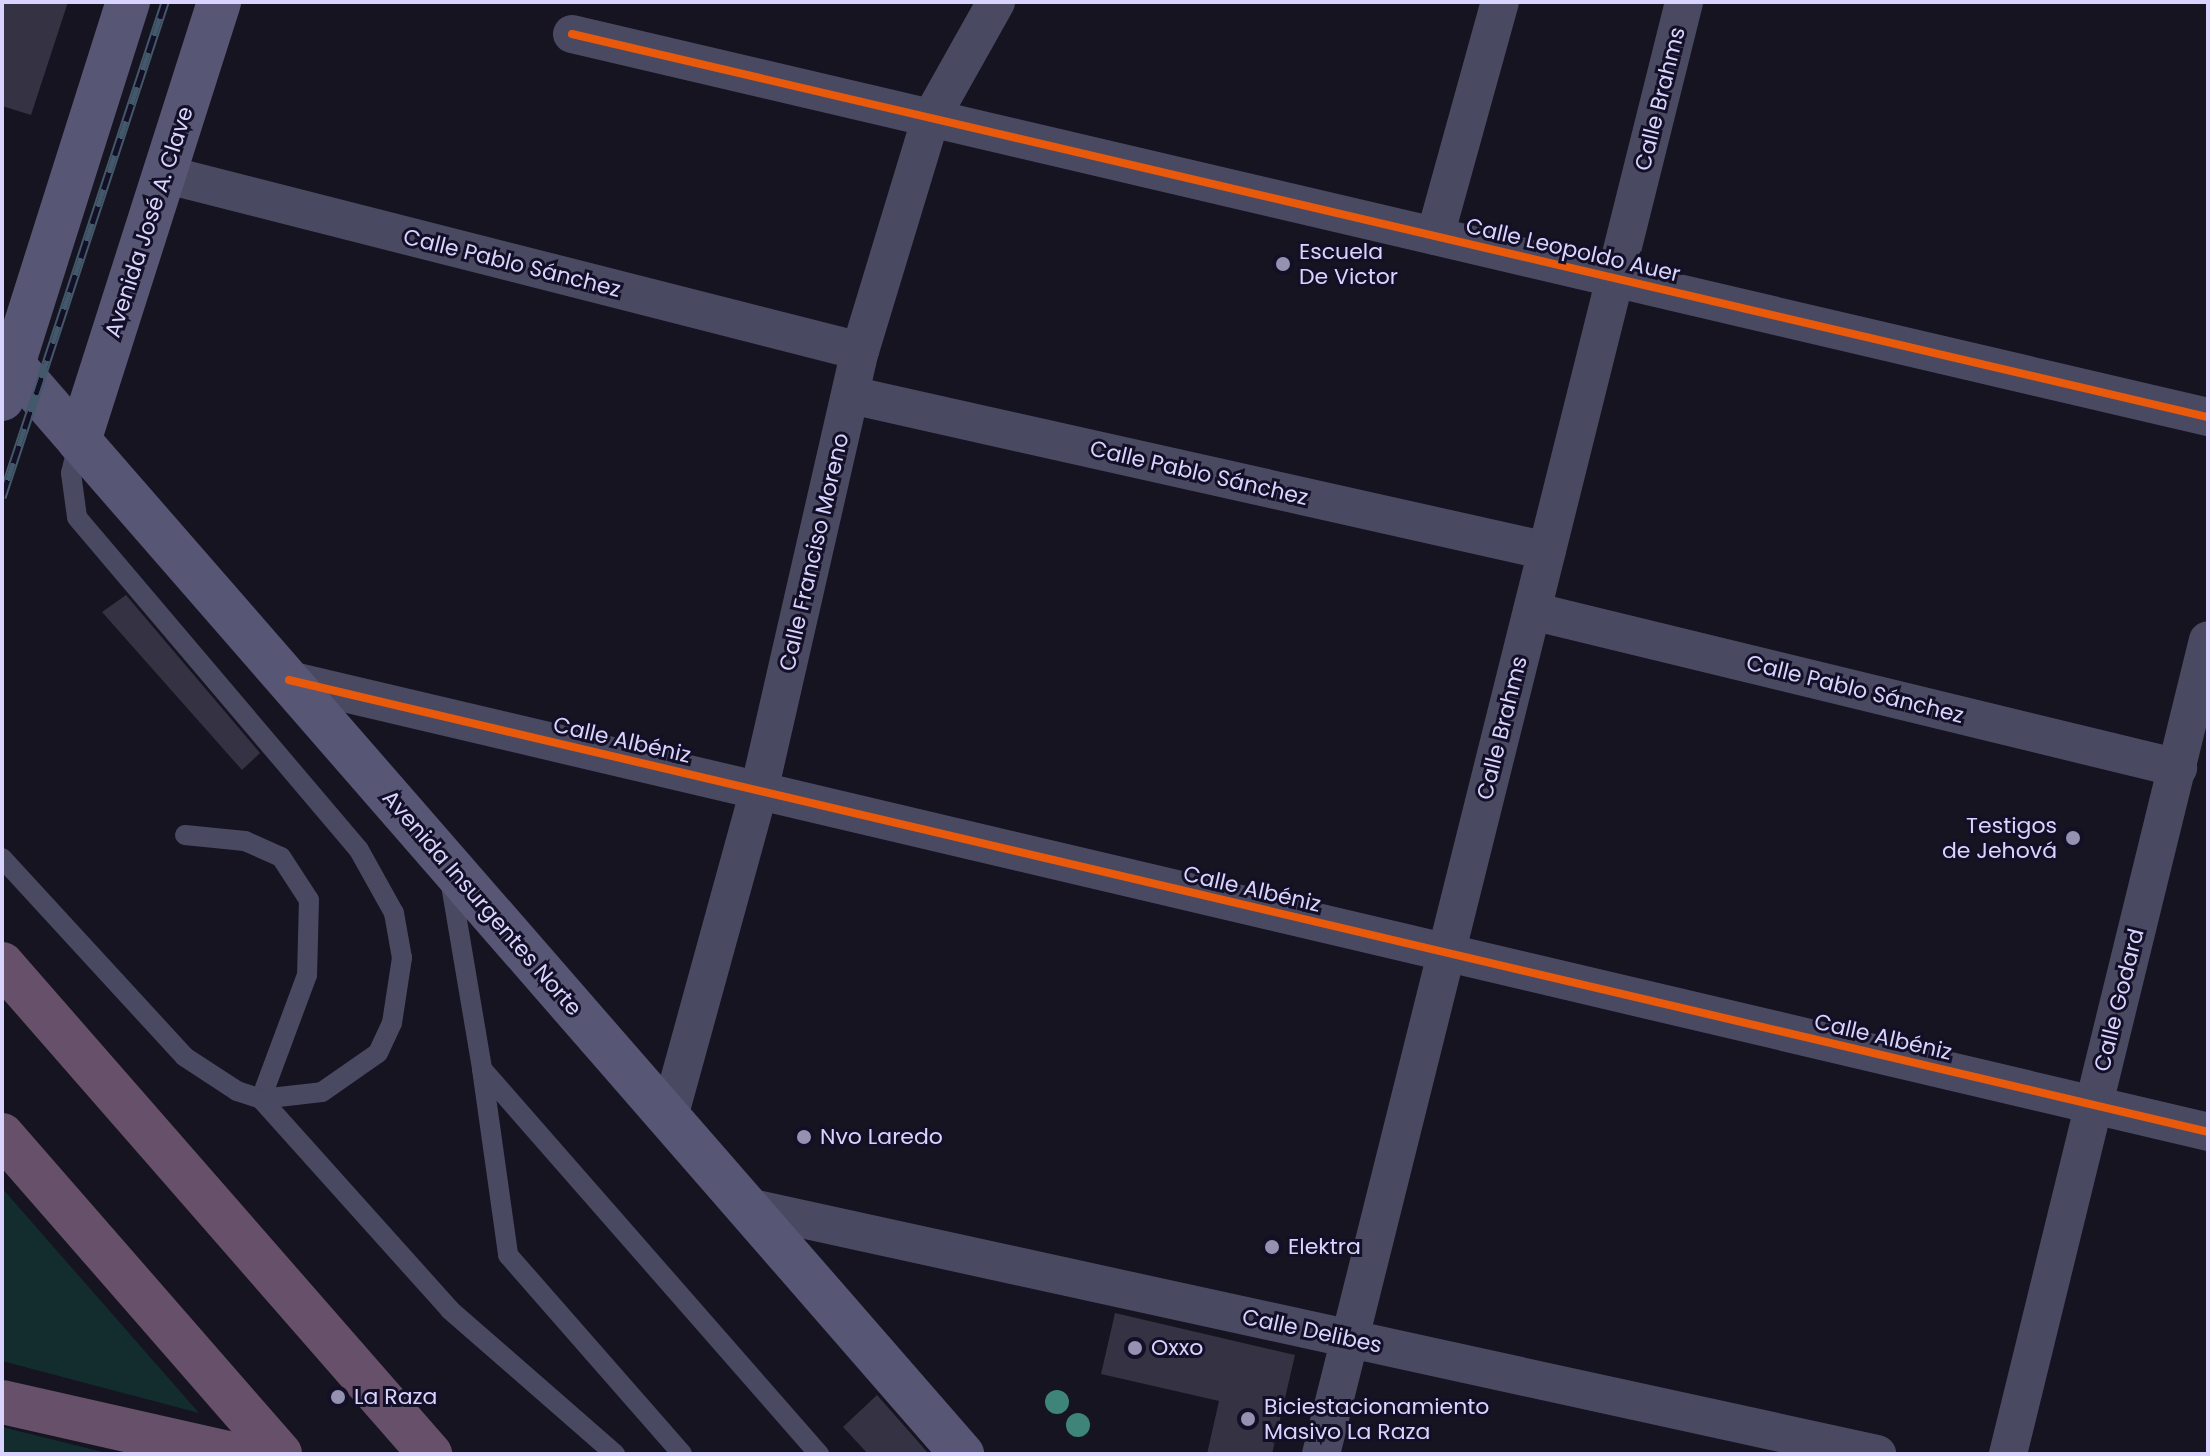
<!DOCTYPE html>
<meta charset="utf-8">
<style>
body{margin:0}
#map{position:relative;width:2210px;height:1456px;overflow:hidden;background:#161421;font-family:Poppins,sans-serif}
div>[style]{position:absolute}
.green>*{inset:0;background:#132c2d}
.building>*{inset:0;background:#343243}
.lane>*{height:20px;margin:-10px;padding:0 10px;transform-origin:10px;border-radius:10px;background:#4a4962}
.street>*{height:38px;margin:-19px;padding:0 19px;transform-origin:19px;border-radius:19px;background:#4a4962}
.secondary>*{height:44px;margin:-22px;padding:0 22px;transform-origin:22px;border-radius:22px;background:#575674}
.highway>*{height:44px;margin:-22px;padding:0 22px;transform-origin:22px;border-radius:22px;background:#67516a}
.rail>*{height:9px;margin-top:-4.5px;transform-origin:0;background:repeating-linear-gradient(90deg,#130f26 0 18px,#43596b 0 36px);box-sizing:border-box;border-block:2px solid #43596b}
.cycleway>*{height:8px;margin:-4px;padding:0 4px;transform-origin:4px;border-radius:4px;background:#e8590c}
.trees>*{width:24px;height:24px;margin:-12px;border-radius:50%;background:#3e8478}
.dots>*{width:22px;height:22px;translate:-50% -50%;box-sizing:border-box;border:4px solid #130f26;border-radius:50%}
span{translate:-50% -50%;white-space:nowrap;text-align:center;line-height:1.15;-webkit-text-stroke:6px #130f26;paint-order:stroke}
.street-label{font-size:22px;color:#d9d4ff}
.poi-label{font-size:22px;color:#d9d4ff}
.left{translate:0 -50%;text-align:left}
.right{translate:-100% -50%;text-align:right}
.frame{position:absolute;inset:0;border:4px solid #d9d4ff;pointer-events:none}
</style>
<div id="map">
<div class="green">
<i style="clip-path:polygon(2px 1188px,199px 1413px,2px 1361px)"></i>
<i style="clip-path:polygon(2px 1427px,111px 1454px,2px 1454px)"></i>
</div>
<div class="building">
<i style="clip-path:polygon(2px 2px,68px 2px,31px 115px,2px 106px)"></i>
<i style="clip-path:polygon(126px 595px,260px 753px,242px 770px,102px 612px)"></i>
<i style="clip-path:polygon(1115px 1313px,1295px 1355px,1272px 1454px,1207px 1454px,1219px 1401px,1101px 1374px)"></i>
<i style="clip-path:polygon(877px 1395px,929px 1454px,868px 1454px,843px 1427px)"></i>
</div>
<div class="lane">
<i style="left:185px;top:835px;width:60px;rotate:5.7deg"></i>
<i style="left:245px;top:841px;width:39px;rotate:24deg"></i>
<i style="left:281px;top:857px;width:51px;rotate:56.9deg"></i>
<i style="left:309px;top:900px;width:75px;rotate:91.5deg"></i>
<i style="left:307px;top:975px;width:132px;rotate:110.4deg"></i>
<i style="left:2px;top:858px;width:270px;rotate:47.4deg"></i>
<i style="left:185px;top:1057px;width:62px;rotate:33.2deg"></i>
<i style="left:237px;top:1091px;width:25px;rotate:18deg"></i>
<i style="left:261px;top:1099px;width:61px;rotate:-6.5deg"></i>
<i style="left:322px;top:1092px;width:68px;rotate:-34.9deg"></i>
<i style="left:378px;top:1053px;width:33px;rotate:-65deg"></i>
<i style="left:392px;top:1023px;width:66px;rotate:-81.3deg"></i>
<i style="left:402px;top:958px;width:46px;rotate:-100.1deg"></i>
<i style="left:394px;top:913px;width:72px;rotate:-119.1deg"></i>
<i style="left:359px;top:850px;width:436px;rotate:-130.3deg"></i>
<i style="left:77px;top:517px;width:44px;rotate:-97.8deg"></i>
<i style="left:71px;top:473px;width:33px;rotate:-76deg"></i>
<i style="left:450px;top:879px;width:193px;rotate:80.4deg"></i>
<i style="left:482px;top:1069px;width:512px;rotate:48.8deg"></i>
<i style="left:482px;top:1069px;width:188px;rotate:82deg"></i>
<i style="left:508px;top:1255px;width:264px;rotate:48.8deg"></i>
<i style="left:261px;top:1099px;width:283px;rotate:48.1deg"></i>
<i style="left:450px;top:1310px;width:219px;rotate:41.1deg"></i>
</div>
<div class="street">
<i style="left:572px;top:34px;width:1680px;rotate:13.18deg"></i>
<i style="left:164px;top:174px;width:718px;rotate:14.27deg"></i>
<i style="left:1435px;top:236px;width:243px;rotate:-74.5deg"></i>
<i style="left:851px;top:395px;width:713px;rotate:12.63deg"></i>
<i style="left:1532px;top:611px;width:665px;rotate:13.66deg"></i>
<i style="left:289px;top:680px;width:1972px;rotate:13.25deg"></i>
<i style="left:669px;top:1117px;width:338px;rotate:-74.6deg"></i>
<i style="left:759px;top:791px;width:451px;rotate:-77.1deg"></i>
<i style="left:860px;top:351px;width:244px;rotate:-73.1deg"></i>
<i style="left:931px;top:118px;width:133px;rotate:-60.7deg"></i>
<i style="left:747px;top:1207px;width:1157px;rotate:12.33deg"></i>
<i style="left:1321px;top:1454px;width:1497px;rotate:-75.96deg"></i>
<i style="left:2008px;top:1454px;width:838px;rotate:-76.2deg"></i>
</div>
<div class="secondary">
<i style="left:2px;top:352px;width:1462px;rotate:48.94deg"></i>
<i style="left:2px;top:399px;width:417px;rotate:-72.4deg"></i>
<i style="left:79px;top:441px;width:461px;rotate:-72.3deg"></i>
</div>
<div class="highway">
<i style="left:2px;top:964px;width:651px;rotate:48.86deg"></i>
<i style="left:2px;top:1135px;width:423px;rotate:48.9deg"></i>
<i style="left:2px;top:1402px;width:237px;rotate:12.7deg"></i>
</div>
<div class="rail">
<i style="left:2px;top:497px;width:521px;rotate:-71.77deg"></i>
</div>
<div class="cycleway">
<i style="left:572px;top:34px;width:1680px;rotate:13.18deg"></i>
<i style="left:289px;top:680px;width:1972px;rotate:13.25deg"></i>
</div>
<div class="trees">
<i style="left:1057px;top:1402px"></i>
<i style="left:1078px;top:1425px"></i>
</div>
<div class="dots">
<i style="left:1283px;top:264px;background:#9591b1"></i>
<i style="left:2073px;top:838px;background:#9591b1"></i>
<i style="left:804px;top:1137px;background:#9591b1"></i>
<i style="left:1272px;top:1247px;background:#9591b1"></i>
<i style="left:1135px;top:1348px;background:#9591b1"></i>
<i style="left:338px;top:1397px;background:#9591b1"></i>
<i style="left:1248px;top:1419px;background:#9591b1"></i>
</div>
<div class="street-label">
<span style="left:1660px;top:99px;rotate:-76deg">Calle Brahms</span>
<span style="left:149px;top:222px;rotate:-72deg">Avenida José A. Clave</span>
<span style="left:1573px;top:250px;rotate:13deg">Calle Leopoldo Auer</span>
<span style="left:512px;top:263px;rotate:14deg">Calle Pablo Sánchez</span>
<span style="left:1199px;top:473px;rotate:13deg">Calle Pablo Sánchez</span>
<span style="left:814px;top:552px;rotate:-77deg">Calle Franciso Moreno</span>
<span style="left:1855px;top:689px;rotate:14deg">Calle Pablo Sánchez</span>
<span style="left:1502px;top:728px;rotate:-76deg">Calle Brahms</span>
<span style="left:622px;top:740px;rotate:13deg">Calle Albéniz</span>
<span style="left:1252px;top:889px;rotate:13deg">Calle Albéniz</span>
<span style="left:482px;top:903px;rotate:49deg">Avenida Insurgentes Norte</span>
<span style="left:2119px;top:1000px;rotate:-76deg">Calle Godard</span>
<span style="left:1883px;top:1037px;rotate:13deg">Calle Albéniz</span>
<span style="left:1312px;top:1331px;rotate:12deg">Calle Delibes</span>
</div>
<div class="poi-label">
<span class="left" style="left:1299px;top:264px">Escuela<br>De Victor</span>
<span class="right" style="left:2057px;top:838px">Testigos<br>de Jehová</span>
<span class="left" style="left:820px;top:1137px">Nvo Laredo</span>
<span class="left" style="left:1288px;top:1247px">Elektra</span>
<span class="left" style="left:1151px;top:1348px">Oxxo</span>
<span class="left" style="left:354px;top:1397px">La Raza</span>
<span class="left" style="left:1264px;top:1419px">Biciestacionamiento<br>Masivo La Raza</span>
</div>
<div class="frame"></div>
</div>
